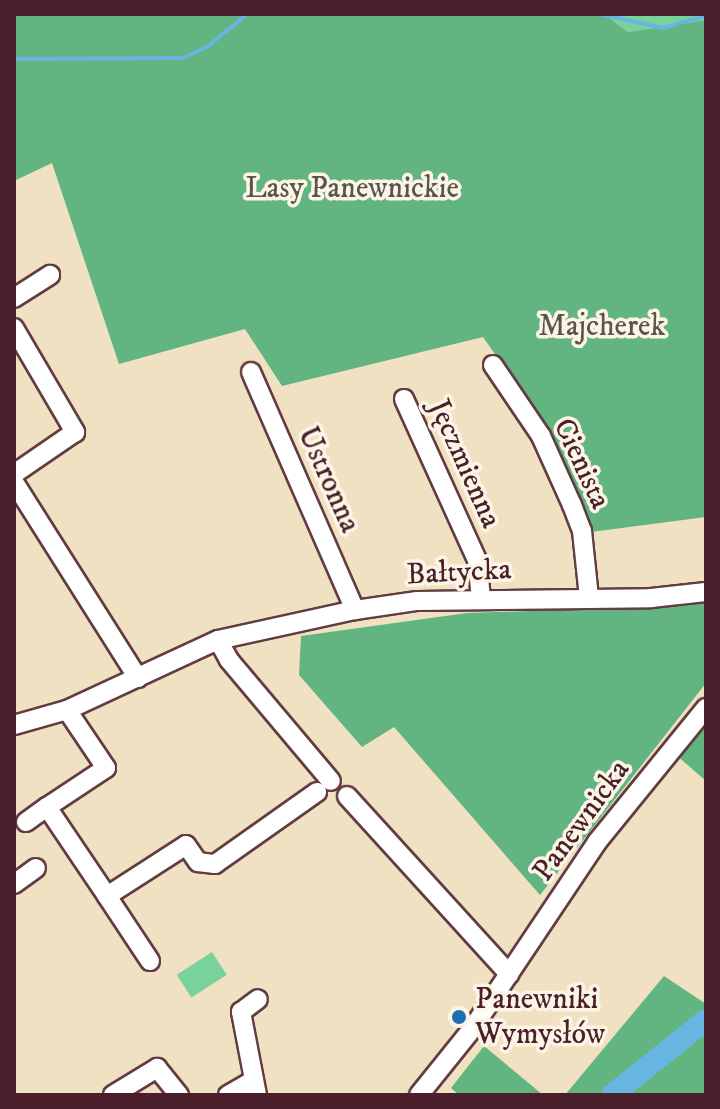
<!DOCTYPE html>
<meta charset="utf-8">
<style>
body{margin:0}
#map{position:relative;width:720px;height:1109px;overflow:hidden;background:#f0e1c2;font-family:"IM FELL DW Pica",serif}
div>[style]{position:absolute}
.green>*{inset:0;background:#78d299;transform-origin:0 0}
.forest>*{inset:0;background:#62b481}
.stream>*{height:4px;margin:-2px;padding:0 2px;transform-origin:2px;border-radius:2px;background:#67b6e1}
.river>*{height:22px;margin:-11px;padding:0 11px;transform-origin:11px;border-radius:11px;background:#67b6e1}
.roads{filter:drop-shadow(2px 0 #633c42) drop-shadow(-2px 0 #633c42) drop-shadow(0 2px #633c42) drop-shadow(0 -2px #633c42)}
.minor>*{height:18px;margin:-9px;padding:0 9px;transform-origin:9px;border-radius:9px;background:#fff}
.dots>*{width:22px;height:22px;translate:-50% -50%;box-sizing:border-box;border:4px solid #fcf5e5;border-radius:50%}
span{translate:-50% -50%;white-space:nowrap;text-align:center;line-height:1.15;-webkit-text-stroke:7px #fcf5e5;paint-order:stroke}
.park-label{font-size:30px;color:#58554c}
.street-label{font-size:30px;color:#4a1f2b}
.poi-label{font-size:30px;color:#4a1f2b}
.left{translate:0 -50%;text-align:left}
.frame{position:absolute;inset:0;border:16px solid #4a1f2b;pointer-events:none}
</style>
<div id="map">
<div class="green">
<i style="clip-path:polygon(604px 14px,706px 14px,706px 20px,628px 32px)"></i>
<i style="left:212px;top:952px;width:27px;height:42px;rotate:57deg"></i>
</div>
<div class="forest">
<i style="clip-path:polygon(14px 14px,604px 14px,628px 32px,706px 20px,706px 517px,591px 532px,548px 430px,483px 337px,282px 386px,245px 329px,119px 364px,52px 163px,14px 181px)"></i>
<i style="clip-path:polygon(706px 597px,706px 683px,540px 895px,394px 727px,362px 747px,299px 675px,301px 636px,467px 613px,676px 606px,678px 600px)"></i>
<i style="clip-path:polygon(706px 722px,706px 781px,675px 754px)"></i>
<i style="clip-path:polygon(664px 976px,706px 1004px,706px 1015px,602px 1095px,565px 1095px)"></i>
<i style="clip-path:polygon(706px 1025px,706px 1095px,619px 1095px,639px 1076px)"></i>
<i style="clip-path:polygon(484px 1046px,543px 1095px,459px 1095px,451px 1088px)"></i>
</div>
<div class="stream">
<i style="left:600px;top:14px;width:64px;rotate:12.7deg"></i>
<i style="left:662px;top:28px;width:46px;rotate:-15.3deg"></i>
<i style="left:14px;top:59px;width:169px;rotate:-0.3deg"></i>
<i style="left:183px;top:58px;width:26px;rotate:-25deg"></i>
<i style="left:207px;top:47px;width:52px;rotate:-39.5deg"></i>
</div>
<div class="river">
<i style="left:612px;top:1095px;width:120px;rotate:-38.6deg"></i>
</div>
<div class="roads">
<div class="minor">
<i style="left:14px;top:298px;width:43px;rotate:-32.6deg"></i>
<i style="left:14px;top:328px;width:121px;rotate:59.6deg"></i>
<i style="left:75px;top:432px;width:74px;rotate:145.5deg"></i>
<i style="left:493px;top:365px;width:86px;rotate:55.9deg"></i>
<i style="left:541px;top:436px;width:76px;rotate:65.8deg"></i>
<i style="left:572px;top:505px;width:28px;rotate:69deg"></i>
<i style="left:582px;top:531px;width:67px;rotate:84deg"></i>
<i style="left:251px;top:372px;width:260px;rotate:66.4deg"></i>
<i style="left:404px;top:399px;width:177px;rotate:65.6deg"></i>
<i style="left:477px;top:560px;width:38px;rotate:84deg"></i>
<i style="left:14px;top:482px;width:232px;rotate:57.7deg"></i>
<i style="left:218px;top:640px;width:23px;rotate:61deg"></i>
<i style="left:229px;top:660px;width:158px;rotate:49.9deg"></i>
<i style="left:67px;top:710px;width:70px;rotate:56.1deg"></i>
<i style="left:106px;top:768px;width:71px;rotate:146.5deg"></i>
<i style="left:47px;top:807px;width:107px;rotate:56deg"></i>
<i style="left:14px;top:725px;width:55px;rotate:-15.8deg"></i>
<i style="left:67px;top:710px;width:166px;rotate:-24.9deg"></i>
<i style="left:218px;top:640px;width:140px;rotate:-12.4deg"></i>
<i style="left:355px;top:610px;width:63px;rotate:-8.3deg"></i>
<i style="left:417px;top:601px;width:234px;rotate:-0.7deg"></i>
<i style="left:651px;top:598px;width:55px;rotate:-6.2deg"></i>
<i style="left:347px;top:796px;width:241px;rotate:47.7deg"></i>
<i style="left:26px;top:822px;width:26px;rotate:-36deg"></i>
<i style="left:14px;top:884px;width:27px;rotate:-36deg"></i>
<i style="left:150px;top:961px;width:78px;rotate:-123.5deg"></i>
<i style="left:107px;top:896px;width:94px;rotate:-32.8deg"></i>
<i style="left:186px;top:845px;width:21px;rotate:55deg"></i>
<i style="left:198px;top:862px;width:17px;rotate:7deg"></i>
<i style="left:215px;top:864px;width:125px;rotate:-35.2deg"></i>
<i style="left:113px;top:1095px;width:52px;rotate:-31.5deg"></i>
<i style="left:157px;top:1068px;width:35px;rotate:51deg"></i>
<i style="left:228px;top:1095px;width:30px;rotate:-30deg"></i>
<i style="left:257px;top:1095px;width:85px;rotate:-100.9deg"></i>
<i style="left:241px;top:1012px;width:21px;rotate:-37deg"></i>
<i style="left:419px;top:1095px;width:85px;rotate:-51.2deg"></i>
<i style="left:472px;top:1029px;width:225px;rotate:-56.2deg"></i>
<i style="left:597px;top:842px;width:173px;rotate:-50.9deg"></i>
</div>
</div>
<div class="dots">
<i style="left:459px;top:1017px;background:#1f6fb2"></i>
</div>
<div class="park-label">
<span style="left:352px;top:189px">Lasy Panewnickie</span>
<span style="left:602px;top:327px">Majcherek</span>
</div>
<div class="street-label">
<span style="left:464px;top:464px;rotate:66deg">Jęczmienna</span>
<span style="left:581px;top:464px;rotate:65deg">Cienista</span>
<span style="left:328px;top:480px;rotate:66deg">Ustronna</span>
<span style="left:459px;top:573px;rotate:-3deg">Bałtycka</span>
<span style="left:582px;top:821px;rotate:-54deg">Panewnicka</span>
</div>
<div class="poi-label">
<span class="left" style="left:475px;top:1017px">Panewniki<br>Wymysłów</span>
</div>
<div class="frame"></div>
</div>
